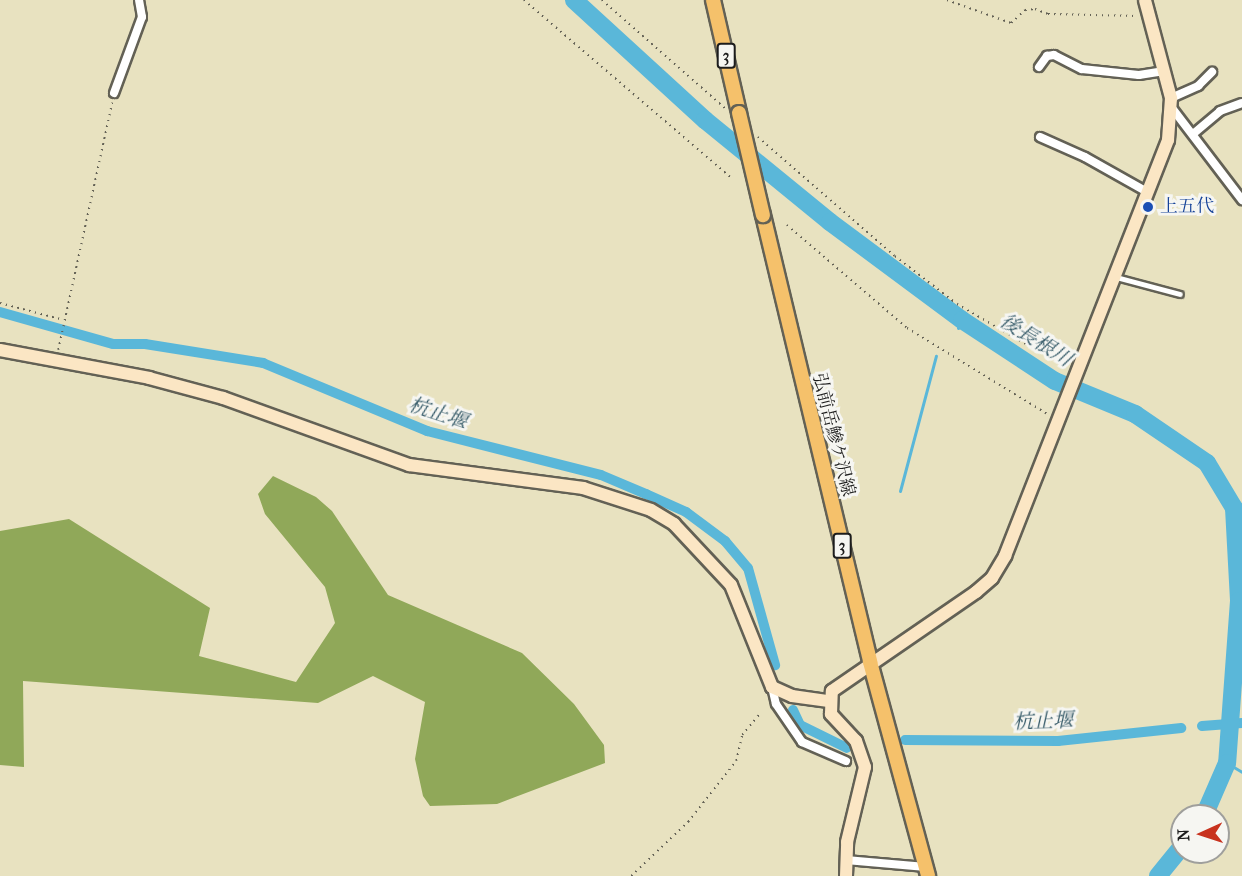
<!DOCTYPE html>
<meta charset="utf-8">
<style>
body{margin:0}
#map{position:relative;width:1242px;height:876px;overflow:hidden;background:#e8e2c0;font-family:"IM FELL French Canon","Noto Serif JP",serif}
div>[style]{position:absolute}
.forest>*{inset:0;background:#90a859}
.stream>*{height:3px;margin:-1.5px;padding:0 1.5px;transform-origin:1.5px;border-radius:1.5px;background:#5ab7d9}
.canal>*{height:10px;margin:-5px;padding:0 5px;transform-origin:5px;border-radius:5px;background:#5ab7d9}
.river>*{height:18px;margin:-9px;padding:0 9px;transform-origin:9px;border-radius:9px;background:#5ab7d9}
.path>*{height:1.5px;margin-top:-0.75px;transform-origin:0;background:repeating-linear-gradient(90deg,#636155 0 1.5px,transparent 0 6px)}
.roads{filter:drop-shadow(2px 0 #636155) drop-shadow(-2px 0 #636155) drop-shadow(0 2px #636155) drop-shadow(0 -2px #636155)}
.lane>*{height:4.5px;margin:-2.25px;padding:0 2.25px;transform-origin:2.25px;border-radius:2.25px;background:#fff}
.street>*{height:8px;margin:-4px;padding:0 4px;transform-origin:4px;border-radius:4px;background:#fff}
.secondary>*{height:12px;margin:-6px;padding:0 6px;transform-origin:6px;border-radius:6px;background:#fbe6c4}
.primary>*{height:14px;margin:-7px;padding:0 7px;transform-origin:7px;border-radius:7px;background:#f5c16b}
.bridges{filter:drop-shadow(2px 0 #636155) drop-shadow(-2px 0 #636155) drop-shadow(0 2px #636155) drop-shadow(0 -2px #636155)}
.primary-bridge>*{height:14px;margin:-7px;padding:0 7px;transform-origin:7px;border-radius:7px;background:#f5c16b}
.dots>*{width:16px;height:16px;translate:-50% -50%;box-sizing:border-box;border:3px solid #f6f6f2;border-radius:50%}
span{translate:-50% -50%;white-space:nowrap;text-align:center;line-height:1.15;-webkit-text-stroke:6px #f6f6f2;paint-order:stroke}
.shield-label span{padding:2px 4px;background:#f6f6f2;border:2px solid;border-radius:4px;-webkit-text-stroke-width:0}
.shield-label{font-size:16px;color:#1c1c1c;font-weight:700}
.transit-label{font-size:18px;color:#164399}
.left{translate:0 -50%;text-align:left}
.street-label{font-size:18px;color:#1c1c1c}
.water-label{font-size:20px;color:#355a68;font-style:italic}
.north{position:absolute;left:1170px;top:804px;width:60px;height:60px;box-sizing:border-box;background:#f6f6f2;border:2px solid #9f9f9c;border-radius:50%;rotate:267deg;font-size:16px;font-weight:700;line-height:24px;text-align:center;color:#1c1c1c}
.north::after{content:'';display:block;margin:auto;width:21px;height:27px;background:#c8321e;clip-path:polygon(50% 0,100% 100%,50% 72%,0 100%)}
</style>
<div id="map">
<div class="forest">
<i style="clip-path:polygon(273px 476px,316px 497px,332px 511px,388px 595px,522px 653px,574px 704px,604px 745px,605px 763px,497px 804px,430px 806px,423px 796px,415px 759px,425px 702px,373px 676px,318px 703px,23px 681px,24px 767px,0 765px,0 531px,69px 519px,210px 608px,199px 656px,296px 682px,335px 623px,325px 587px,265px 514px,258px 494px)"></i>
</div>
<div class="stream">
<i style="left:958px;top:328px;width:9px;rotate:-63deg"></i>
<i style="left:900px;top:491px;width:140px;rotate:-75.1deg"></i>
<i style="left:1227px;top:763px;width:17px;rotate:31deg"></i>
</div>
<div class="canal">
<i style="left:0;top:312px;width:117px;rotate:15.8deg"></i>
<i style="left:113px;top:344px;width:32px"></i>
<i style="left:145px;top:344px;width:120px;rotate:9.1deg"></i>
<i style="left:263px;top:363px;width:178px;rotate:22.5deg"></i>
<i style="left:427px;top:431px;width:179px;rotate:14.2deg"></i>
<i style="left:601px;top:475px;width:49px;rotate:22.9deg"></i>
<i style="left:646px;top:494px;width:44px;rotate:24.2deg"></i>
<i style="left:686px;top:512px;width:49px;rotate:36.6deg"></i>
<i style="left:725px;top:541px;width:35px;rotate:50deg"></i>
<i style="left:748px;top:568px;width:101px;rotate:74.4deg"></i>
<i style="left:793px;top:710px;width:17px;rotate:65deg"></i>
<i style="left:800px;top:725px;width:52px;rotate:26.1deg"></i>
<i style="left:1202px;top:726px;width:40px;rotate:-4.3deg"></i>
<i style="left:905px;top:740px;width:153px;rotate:0.4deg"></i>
<i style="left:1058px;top:741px;width:124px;rotate:-6deg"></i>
</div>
<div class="river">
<i style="left:574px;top:0;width:178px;rotate:42.5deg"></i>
<i style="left:705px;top:120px;width:161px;rotate:39.2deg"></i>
<i style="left:830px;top:222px;width:164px;rotate:36.6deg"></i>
<i style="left:962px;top:320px;width:111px;rotate:33.3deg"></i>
<i style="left:1055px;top:381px;width:87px;rotate:22.4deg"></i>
<i style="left:1135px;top:414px;width:87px;rotate:34.2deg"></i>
<i style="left:1207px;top:463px;width:52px;rotate:59deg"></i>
<i style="left:1234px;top:508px;width:93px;rotate:86.9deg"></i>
<i style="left:1239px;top:601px;width:162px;rotate:94.2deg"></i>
<i style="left:1227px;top:763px;width:58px;rotate:113.5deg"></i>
<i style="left:1158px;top:876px;width:38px;rotate:-51deg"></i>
</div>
<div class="path">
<i style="left:524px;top:0;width:275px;rotate:40.6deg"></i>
<i style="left:602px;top:0;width:164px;rotate:41.3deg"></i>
<i style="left:947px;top:0;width:68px;rotate:19.8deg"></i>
<i style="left:1011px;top:23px;width:19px;rotate:-43deg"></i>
<i style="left:1025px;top:10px;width:10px;rotate:-6deg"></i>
<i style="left:1035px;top:9px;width:14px;rotate:21deg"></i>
<i style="left:1048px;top:14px;width:88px;rotate:1.3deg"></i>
<i style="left:758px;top:137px;width:181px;rotate:41deg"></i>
<i style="left:895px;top:256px;width:78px;rotate:37.7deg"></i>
<i style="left:957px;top:304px;width:86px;rotate:30.2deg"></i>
<i style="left:1031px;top:347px;width:39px;rotate:15deg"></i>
<i style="left:787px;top:225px;width:158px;rotate:40.6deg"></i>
<i style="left:907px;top:328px;width:167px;rotate:31.5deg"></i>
<i style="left:0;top:303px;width:66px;rotate:14.9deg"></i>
<i style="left:58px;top:350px;width:253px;rotate:-77.7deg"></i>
<i style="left:631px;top:876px;width:79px;rotate:-43.5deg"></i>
<i style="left:688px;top:822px;width:78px;rotate:-51.8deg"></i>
<i style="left:736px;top:761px;width:27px;rotate:-77deg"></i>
<i style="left:742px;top:735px;width:26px;rotate:-50deg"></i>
</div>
<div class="roads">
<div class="lane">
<i style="left:1116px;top:277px;width:66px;rotate:14.9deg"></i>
</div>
<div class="street">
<i style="left:1039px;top:67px;width:14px;rotate:-54deg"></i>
<i style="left:1047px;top:56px;width:7px;rotate:-8deg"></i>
<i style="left:1054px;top:55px;width:31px;rotate:27deg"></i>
<i style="left:1082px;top:69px;width:57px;rotate:6deg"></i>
<i style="left:1139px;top:75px;width:24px;rotate:-9deg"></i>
<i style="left:114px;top:93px;width:81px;rotate:-69.8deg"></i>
<i style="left:142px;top:17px;width:17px;rotate:-100deg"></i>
<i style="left:1171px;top:98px;width:30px;rotate:-24deg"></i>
<i style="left:1198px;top:86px;width:20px;rotate:-45deg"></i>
<i style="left:1172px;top:108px;width:116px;rotate:52.7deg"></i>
<i style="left:1193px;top:134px;width:35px;rotate:-40deg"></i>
<i style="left:1220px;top:111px;width:23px;rotate:-20deg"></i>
<i style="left:1040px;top:137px;width:49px;rotate:24deg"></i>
<i style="left:1085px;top:157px;width:73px;rotate:29.4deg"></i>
<i style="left:772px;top:687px;width:17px;rotate:77deg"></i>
<i style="left:776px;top:704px;width:46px;rotate:55.6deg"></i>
<i style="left:802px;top:742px;width:48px;rotate:23.4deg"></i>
<i style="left:846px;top:860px;width:80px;rotate:5deg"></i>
</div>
<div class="secondary">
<i style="left:0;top:350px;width:152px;rotate:10.6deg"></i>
<i style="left:149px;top:378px;width:77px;rotate:15.1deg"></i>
<i style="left:223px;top:398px;width:198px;rotate:19.8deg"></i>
<i style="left:409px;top:465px;width:176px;rotate:7.5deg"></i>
<i style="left:583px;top:488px;width:71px;rotate:17.9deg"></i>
<i style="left:651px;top:510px;width:27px;rotate:31deg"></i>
<i style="left:674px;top:524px;width:83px;rotate:46.9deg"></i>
<i style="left:731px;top:585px;width:110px;rotate:68.1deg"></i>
<i style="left:772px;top:687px;width:22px;rotate:24deg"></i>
<i style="left:792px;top:696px;width:37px;rotate:8deg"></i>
<i style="left:846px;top:876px;width:34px;rotate:-88deg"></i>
<i style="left:847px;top:842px;width:77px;rotate:-76.5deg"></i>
<i style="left:865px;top:767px;width:28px;rotate:-109deg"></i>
<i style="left:856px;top:741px;width:37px;rotate:-133deg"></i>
<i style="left:831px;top:714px;width:23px;rotate:-88deg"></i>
<i style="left:832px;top:691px;width:175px;rotate:-34.5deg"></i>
<i style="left:976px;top:592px;width:21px;rotate:-41deg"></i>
<i style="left:992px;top:578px;width:26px;rotate:-59deg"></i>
<i style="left:1005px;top:556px;width:447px;rotate:-68.6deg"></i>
<i style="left:1168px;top:140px;width:42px;rotate:-85.9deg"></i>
<i style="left:1171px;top:98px;width:101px;rotate:-104.9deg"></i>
</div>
<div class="primary">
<i style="left:713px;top:0;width:116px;rotate:77deg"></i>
<i style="left:763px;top:215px;width:460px;rotate:76.5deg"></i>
<i style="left:870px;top:662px;width:222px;rotate:74.8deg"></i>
</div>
</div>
<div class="bridges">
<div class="primary-bridge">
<i style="left:739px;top:113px;width:105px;rotate:76.8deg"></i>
</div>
</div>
<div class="dots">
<i style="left:1148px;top:207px;background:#1a4fb4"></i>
</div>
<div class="shield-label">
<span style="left:726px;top:56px">3</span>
<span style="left:842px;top:546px">3</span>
</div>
<div class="transit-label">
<span class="left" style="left:1160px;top:207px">上五代</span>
</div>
<div class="street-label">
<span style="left:833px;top:435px;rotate:76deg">弘前岳鰺ケ沢線</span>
</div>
<div class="water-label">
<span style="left:1036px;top:340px;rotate:32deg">後長根川</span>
<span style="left:438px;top:413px;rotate:18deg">杭止堰</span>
<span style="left:1043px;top:721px;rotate:-2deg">杭止堰</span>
</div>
<div class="north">N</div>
</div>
